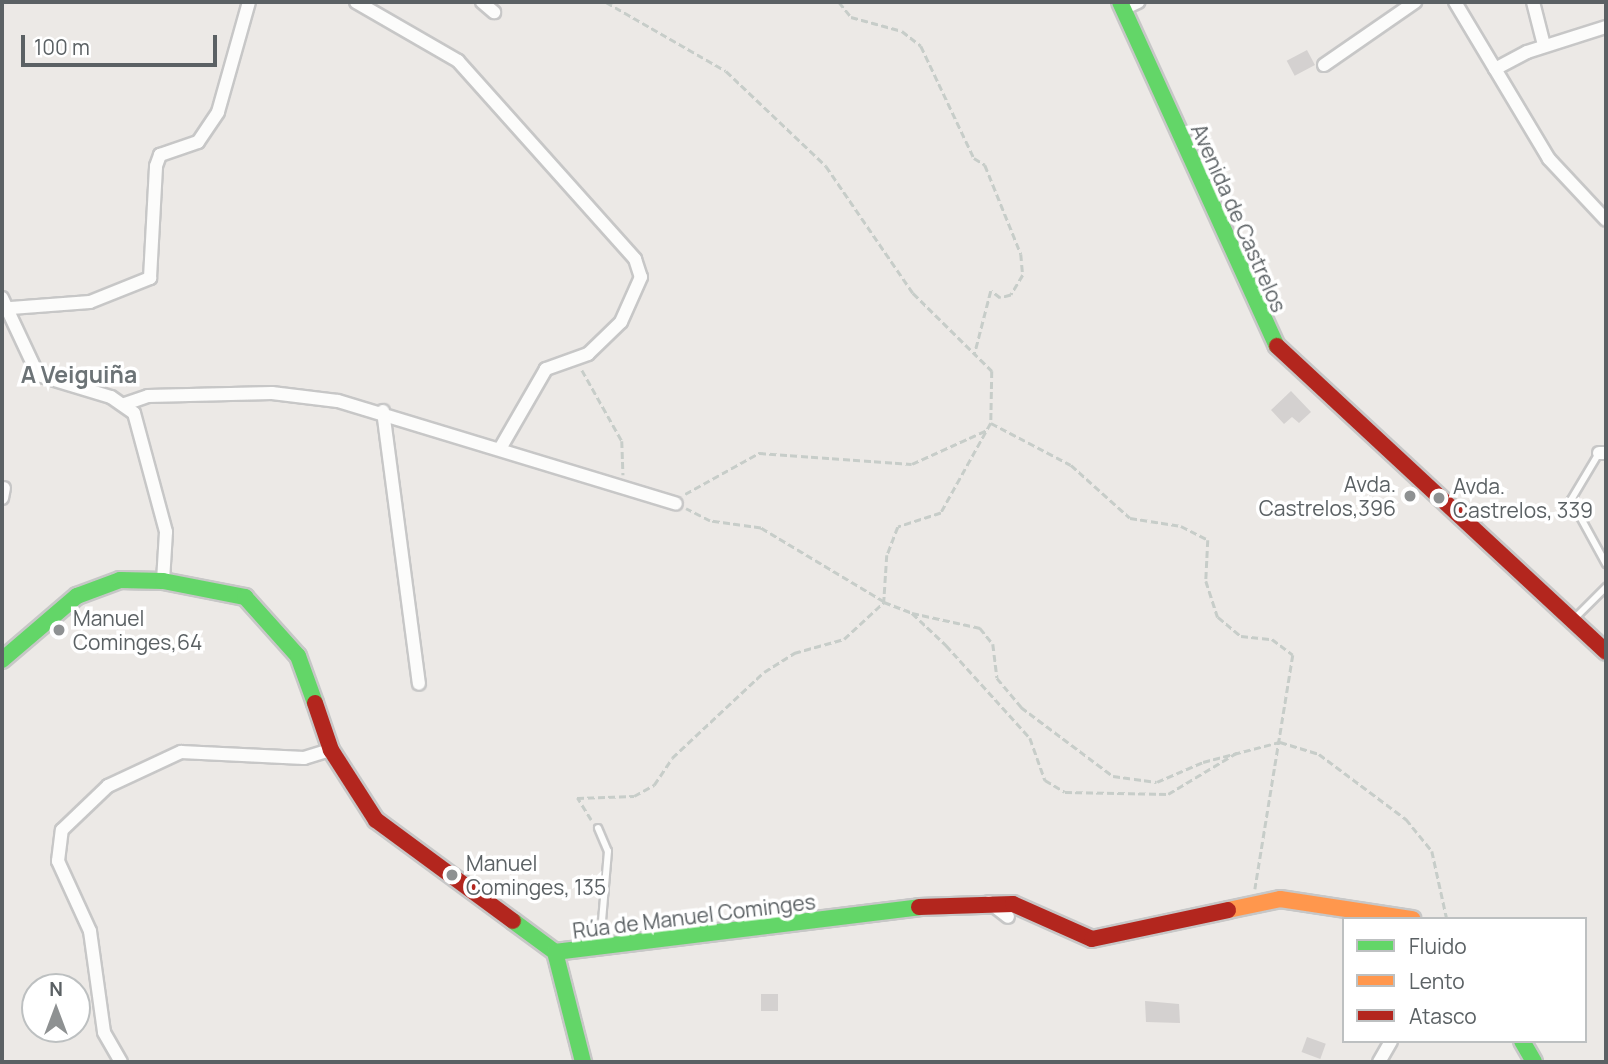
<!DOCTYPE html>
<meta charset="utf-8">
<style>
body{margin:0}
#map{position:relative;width:1608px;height:1064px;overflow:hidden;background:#ece9e6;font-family:Manrope,sans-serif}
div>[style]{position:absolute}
.building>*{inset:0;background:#d4d1d0;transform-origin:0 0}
.path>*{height:2.5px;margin-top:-1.25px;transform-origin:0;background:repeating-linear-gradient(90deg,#c7cdc9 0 7px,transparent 0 10.5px)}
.roads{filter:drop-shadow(2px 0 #c7c7c7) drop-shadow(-2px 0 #c7c7c7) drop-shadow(0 2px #c7c7c7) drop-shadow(0 -2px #c7c7c7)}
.lane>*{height:6px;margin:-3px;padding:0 3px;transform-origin:3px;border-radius:3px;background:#fcfcfb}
.street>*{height:12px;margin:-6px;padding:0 6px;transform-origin:6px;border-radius:6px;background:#fcfcfb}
.fast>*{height:16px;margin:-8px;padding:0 8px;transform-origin:8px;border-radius:8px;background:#63d668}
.slow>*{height:16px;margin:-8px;padding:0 8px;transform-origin:8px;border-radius:8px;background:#ff974d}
.jam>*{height:16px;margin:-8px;padding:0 8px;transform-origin:8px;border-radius:8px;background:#b3261e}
.dots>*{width:19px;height:19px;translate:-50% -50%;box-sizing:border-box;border:4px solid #fff;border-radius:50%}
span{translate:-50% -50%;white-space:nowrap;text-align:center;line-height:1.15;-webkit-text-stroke:7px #fff;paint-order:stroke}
.street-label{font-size:21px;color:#5b6164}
.poi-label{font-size:21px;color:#5b6164}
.right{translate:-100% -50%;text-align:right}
.left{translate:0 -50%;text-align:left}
.neighbourhood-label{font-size:23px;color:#6c7376;font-weight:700}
.frame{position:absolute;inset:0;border:4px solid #5b6164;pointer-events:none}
.legend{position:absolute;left:1342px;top:917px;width:245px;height:126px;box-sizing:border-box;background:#fff;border:2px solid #bdc0c1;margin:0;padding:9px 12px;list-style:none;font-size:21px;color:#5b6164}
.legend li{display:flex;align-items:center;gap:14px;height:35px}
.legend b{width:35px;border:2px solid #bdc0c1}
.north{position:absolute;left:21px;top:973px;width:70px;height:70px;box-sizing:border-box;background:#fff;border:2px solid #bdc0c1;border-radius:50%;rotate:0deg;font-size:19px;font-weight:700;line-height:28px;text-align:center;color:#5b6164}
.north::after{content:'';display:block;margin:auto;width:24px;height:32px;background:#8e9192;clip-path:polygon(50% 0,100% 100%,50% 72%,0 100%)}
.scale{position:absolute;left:21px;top:35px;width:196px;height:32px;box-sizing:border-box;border:4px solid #5b6164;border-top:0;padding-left:9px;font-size:21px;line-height:24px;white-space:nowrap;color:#5b6164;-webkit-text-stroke:5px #fff;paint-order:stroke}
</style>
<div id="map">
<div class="building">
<i style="left:1307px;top:50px;width:17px;height:23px;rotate:62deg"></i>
<i style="clip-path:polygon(1291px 391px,1311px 412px,1299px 423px,1292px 417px,1284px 424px,1271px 410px)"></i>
<i style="left:761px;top:994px;width:17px;height:17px"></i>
<i style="clip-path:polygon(1145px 1001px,1179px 1004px,1180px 1023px,1146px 1022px)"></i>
<i style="left:1307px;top:1037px;width:20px;height:16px;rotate:20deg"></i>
</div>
<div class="path">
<i style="left:606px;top:2px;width:138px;rotate:29.9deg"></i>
<i style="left:726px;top:71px;width:138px;rotate:43.5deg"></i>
<i style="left:826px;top:166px;width:154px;rotate:55.6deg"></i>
<i style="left:913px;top:293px;width:111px;rotate:44.6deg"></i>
<i style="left:992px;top:371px;width:52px;rotate:91.1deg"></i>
<i style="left:991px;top:423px;width:103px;rotate:119.1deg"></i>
<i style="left:941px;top:513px;width:45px;rotate:162deg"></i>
<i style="left:898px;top:527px;width:30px;rotate:111deg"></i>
<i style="left:887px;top:555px;width:47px;rotate:93.7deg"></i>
<i style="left:884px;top:602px;width:30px;rotate:21deg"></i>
<i style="left:912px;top:613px;width:47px;rotate:43.3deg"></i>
<i style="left:946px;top:645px;width:125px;rotate:47.9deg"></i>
<i style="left:1030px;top:738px;width:45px;rotate:70.3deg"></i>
<i style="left:1045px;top:780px;width:23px;rotate:31deg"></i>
<i style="left:1065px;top:792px;width:103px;rotate:1.1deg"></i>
<i style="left:1168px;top:794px;width:82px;rotate:-31deg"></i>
<i style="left:839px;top:2px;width:19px;rotate:51deg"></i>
<i style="left:851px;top:17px;width:53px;rotate:15.4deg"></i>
<i style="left:902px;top:31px;width:24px;rotate:38deg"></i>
<i style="left:921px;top:46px;width:124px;rotate:64.7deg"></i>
<i style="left:974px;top:158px;width:13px;rotate:32deg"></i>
<i style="left:985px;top:165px;width:96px;rotate:68deg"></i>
<i style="left:1021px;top:254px;width:21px;rotate:85deg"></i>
<i style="left:1023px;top:275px;width:23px;rotate:121deg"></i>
<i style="left:1011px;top:295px;width:11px;rotate:165deg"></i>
<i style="left:1000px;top:298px;width:11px;rotate:-142deg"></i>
<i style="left:991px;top:291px;width:64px;rotate:104.5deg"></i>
<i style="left:582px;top:370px;width:81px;rotate:60.6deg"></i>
<i style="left:622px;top:441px;width:34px;rotate:88deg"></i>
<i style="left:991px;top:423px;width:90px;rotate:27.7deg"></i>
<i style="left:1071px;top:465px;width:79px;rotate:41.9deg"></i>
<i style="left:1130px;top:518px;width:52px;rotate:8.9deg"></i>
<i style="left:1181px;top:526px;width:30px;rotate:27deg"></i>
<i style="left:1208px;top:540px;width:41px;rotate:92.8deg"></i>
<i style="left:1206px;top:581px;width:38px;rotate:72deg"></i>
<i style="left:1218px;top:617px;width:30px;rotate:40deg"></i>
<i style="left:1241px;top:636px;width:31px;rotate:6deg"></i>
<i style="left:1272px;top:639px;width:26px;rotate:37deg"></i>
<i style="left:1293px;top:655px;width:237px;rotate:99.2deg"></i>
<i style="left:685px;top:494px;width:85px;rotate:-29deg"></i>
<i style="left:759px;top:453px;width:153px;rotate:4.1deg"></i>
<i style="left:912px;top:464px;width:82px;rotate:-24.4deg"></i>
<i style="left:912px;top:613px;width:70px;rotate:12.4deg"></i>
<i style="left:980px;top:628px;width:21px;rotate:51deg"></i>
<i style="left:993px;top:644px;width:34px;rotate:83deg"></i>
<i style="left:997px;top:678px;width:38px;rotate:50deg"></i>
<i style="left:1021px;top:707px;width:115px;rotate:36.9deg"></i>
<i style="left:1113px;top:776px;width:44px;rotate:7.8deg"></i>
<i style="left:1157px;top:782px;width:50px;rotate:-23.5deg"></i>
<i style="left:1203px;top:762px;width:80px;rotate:-14.6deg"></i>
<i style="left:1280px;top:742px;width:41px;rotate:17.1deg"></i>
<i style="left:1319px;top:754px;width:109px;rotate:36.8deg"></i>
<i style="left:1406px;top:819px;width:41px;rotate:50.9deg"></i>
<i style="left:1432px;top:851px;width:70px;rotate:77.6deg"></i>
<i style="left:591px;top:820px;width:26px;rotate:-122deg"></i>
<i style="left:577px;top:798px;width:57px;rotate:-2deg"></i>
<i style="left:634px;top:796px;width:23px;rotate:-29deg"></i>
<i style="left:654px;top:785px;width:32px;rotate:-56deg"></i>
<i style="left:672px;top:758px;width:126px;rotate:-43.1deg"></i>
<i style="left:764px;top:672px;width:36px;rotate:-32deg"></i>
<i style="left:794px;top:653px;width:52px;rotate:-15.6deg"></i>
<i style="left:844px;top:639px;width:54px;rotate:-42.8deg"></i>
<i style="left:884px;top:602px;width:144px;rotate:-149deg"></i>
<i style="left:761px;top:528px;width:51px;rotate:-172.2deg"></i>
<i style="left:710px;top:521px;width:27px;rotate:-153deg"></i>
</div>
<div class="roads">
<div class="lane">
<i style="left:1599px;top:453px;width:55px;rotate:120.8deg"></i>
<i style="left:1571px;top:500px;width:73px;rotate:61.3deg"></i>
<i style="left:1573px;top:620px;width:47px;rotate:-45deg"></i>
<i style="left:598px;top:828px;width:25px;rotate:67deg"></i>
<i style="left:608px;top:851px;width:94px;rotate:94.9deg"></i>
</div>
<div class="street">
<i style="left:356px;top:2px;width:118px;rotate:30deg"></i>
<i style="left:458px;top:61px;width:266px;rotate:48.2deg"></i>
<i style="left:635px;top:259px;width:19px;rotate:72deg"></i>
<i style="left:641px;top:277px;width:49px;rotate:114deg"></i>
<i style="left:621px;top:322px;width:46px;rotate:135.9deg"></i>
<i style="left:588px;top:354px;width:45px;rotate:160.3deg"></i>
<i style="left:546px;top:369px;width:90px;rotate:120deg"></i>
<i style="left:482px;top:2px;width:16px;rotate:40deg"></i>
<i style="left:1455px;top:2px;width:183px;rotate:59.1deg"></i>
<i style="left:1549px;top:159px;width:83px;rotate:46.9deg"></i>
<i style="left:1533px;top:2px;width:44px;rotate:75.7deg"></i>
<i style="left:1123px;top:9px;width:17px;rotate:-25deg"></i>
<i style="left:1324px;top:65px;width:111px;rotate:-34.7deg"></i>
<i style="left:1495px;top:69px;width:36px;rotate:-28deg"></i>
<i style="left:1527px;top:52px;width:83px;rotate:-17.6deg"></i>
<i style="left:2px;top:298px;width:85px;rotate:64.9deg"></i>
<i style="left:38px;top:375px;width:76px;rotate:16.8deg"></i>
<i style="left:111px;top:397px;width:28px;rotate:35deg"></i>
<i style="left:134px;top:413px;width:123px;rotate:74.9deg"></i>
<i style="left:166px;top:532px;width:49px;rotate:93.5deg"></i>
<i style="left:11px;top:308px;width:79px;rotate:-4.3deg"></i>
<i style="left:90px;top:302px;width:65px;rotate:-21.8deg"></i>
<i style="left:150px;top:278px;width:112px;rotate:-86.9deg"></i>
<i style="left:156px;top:166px;width:12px;rotate:-70deg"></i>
<i style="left:160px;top:155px;width:40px;rotate:-18.9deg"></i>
<i style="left:198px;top:142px;width:36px;rotate:-56deg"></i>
<i style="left:218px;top:112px;width:114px;rotate:-74.3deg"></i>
<i style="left:125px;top:404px;width:24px;rotate:-19deg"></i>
<i style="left:148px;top:396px;width:124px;rotate:-1.4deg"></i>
<i style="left:272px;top:393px;width:66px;rotate:6.9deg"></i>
<i style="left:338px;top:401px;width:353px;rotate:16.9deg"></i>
<i style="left:383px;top:411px;width:275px;rotate:82.5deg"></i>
<i style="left:1599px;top:453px;width:7px"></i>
<i style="left:2px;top:498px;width:10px;rotate:-79deg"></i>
<i style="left:989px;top:902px;width:24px;rotate:38deg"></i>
<i style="left:121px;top:1062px;width:34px;rotate:-120deg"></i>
<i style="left:104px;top:1032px;width:102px;rotate:-97.9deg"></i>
<i style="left:90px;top:931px;width:77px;rotate:-114.6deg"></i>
<i style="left:58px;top:861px;width:31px;rotate:-83deg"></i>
<i style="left:62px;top:830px;width:64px;rotate:-43.7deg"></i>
<i style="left:108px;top:786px;width:81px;rotate:-25deg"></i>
<i style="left:181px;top:752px;width:123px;rotate:2.8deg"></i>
<i style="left:304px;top:758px;width:28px;rotate:-17deg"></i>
<i style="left:1379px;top:1062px;width:24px;rotate:-60deg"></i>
</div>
<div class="fast">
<i style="left:1120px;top:2px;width:378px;rotate:65.5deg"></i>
<i style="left:2px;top:660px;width:99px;rotate:-40.5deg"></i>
<i style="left:77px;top:596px;width:46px;rotate:-20.4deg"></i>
<i style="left:120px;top:580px;width:43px;rotate:1.3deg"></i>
<i style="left:163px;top:581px;width:84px;rotate:11deg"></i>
<i style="left:245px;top:597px;width:79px;rotate:48.1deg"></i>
<i style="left:298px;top:656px;width:50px;rotate:70.1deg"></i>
<i style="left:513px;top:921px;width:52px;rotate:36.4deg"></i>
<i style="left:555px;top:952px;width:367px;rotate:-7deg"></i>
<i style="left:555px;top:952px;width:114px;rotate:75.7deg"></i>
<i style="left:1522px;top:1041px;width:24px;rotate:60deg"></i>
</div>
<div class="slow">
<i style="left:1228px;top:910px;width:53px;rotate:-11.9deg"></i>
<i style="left:1280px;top:899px;width:134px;rotate:8.6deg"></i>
</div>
<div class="jam">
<i style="left:1277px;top:346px;width:449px;rotate:42.9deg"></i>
<i style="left:315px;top:703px;width:50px;rotate:71.2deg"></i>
<i style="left:331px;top:750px;width:83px;rotate:57.3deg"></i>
<i style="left:376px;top:820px;width:170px;rotate:36.4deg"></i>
<i style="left:919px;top:907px;width:94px;rotate:-1.8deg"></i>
<i style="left:1013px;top:904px;width:86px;rotate:23.9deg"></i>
<i style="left:1092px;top:939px;width:139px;rotate:-12deg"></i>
</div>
</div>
<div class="dots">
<i style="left:1410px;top:496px;background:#8e9192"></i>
<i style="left:1439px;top:498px;background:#8e9192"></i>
<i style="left:59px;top:630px;background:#8e9192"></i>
<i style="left:452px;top:875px;background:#8e9192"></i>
</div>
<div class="street-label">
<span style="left:1239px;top:218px;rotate:66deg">Avenida de Castrelos</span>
<span style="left:694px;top:916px;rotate:-7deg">Rúa de Manuel Cominges</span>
</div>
<div class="poi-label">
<span class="right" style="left:1396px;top:496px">Avda.<br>Castrelos,396</span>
<span class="left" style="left:1453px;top:498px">Avda.<br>Castrelos, 339</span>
<span class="left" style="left:73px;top:630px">Manuel<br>Cominges,64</span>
<span class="left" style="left:466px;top:875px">Manuel<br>Cominges, 135</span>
</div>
<div class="neighbourhood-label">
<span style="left:79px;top:374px">A Veiguiña</span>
</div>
<div class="frame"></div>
<ul class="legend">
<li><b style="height:9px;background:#63d668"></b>Fluido</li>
<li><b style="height:9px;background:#ff974d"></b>Lento</li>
<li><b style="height:9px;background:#b3261e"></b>Atasco</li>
</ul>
<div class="north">N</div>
<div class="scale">100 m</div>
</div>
